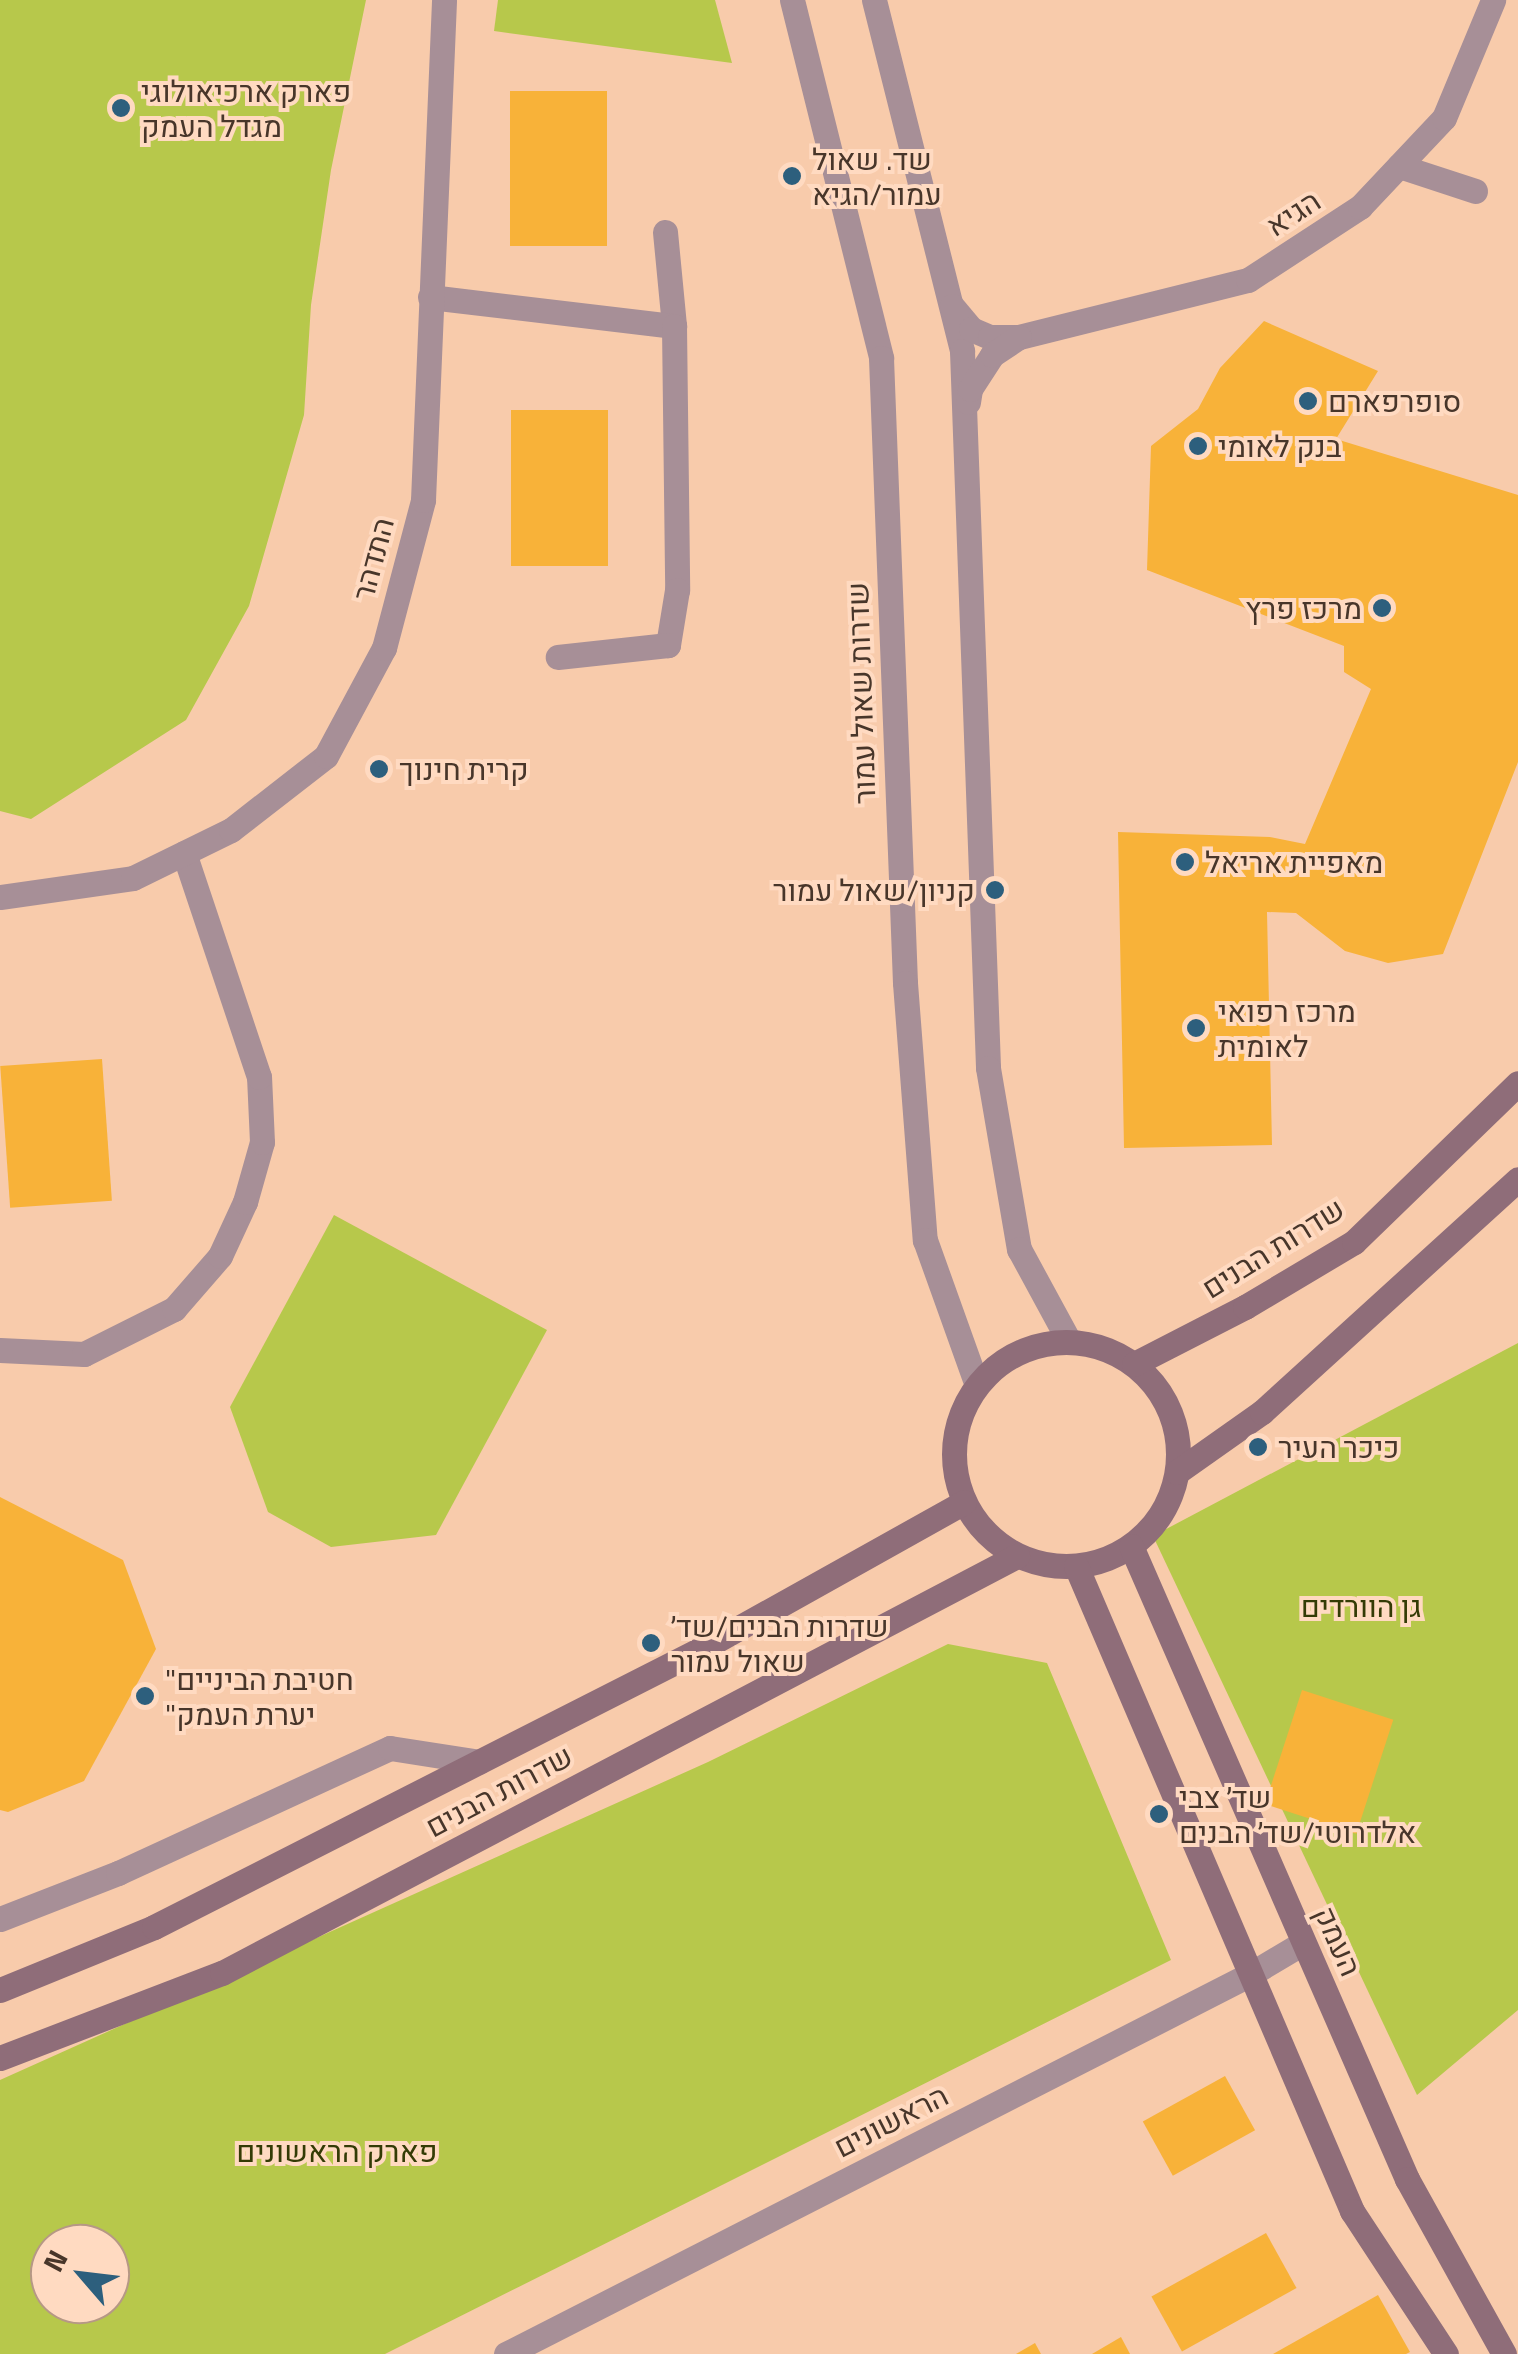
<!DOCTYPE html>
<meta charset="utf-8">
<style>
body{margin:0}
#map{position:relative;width:1518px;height:2354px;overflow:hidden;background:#f8cbab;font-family:"Titillium Web",Heebo,sans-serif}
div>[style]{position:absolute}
.green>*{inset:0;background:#b7c84b}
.building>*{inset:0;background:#f8b239;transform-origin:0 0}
.minor>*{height:25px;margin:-12.5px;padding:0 12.5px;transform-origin:12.5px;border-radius:12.5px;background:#a78f97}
.tertiary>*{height:25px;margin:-12.5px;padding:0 12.5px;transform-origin:12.5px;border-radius:12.5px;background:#a78f97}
.secondary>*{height:25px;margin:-12.5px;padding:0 12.5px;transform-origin:12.5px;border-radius:12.5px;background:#8f6d79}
.secondary>.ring{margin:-12.5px;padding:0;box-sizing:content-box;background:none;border:25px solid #8f6d79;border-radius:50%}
.dots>*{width:28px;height:28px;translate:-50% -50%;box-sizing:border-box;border:5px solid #ffdac1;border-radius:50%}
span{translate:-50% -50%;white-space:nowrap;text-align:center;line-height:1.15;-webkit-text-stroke:8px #ffdac1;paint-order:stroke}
.poi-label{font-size:30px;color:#48362a}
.left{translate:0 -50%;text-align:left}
.right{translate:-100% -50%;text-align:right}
.street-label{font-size:30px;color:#48362a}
.park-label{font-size:30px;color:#343b05}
.north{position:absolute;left:30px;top:2224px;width:100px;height:100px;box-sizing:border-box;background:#ffdac1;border:2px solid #b69885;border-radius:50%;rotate:298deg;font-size:28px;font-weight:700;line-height:40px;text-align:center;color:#48362a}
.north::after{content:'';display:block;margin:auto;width:35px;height:45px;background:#2d5f7d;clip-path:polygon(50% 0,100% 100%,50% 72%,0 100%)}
</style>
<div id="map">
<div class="green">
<i style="clip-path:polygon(0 0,366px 0,331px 170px,311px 305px,304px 415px,249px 606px,186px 720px,31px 819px,0 811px)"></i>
<i style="clip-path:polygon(498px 0,715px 0,732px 63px,494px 31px)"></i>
<i style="clip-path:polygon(334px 1215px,547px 1330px,436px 1535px,331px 1547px,268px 1512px,230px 1407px)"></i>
<i style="clip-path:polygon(1518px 1343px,1518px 2010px,1417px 2095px,1153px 1536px)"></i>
<i style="clip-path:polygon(evenodd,948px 1644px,1047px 1663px,1171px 1960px,385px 2354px,0 2354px,0 2080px,708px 1762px,948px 1644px,50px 2244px,110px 2244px,110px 2304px,50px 2304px,50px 2244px)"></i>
</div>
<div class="building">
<i style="left:510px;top:91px;width:97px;height:155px"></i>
<i style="clip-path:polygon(1264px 321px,1378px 371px,1336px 439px,1518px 495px,1518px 762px,1443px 954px,1388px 963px,1345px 951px,1296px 913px,1267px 912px,1272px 1145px,1124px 1148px,1118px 832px,1270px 837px,1305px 844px,1371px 689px,1344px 672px,1344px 646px,1147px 570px,1151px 446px,1198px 409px,1220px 368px)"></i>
<i style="left:511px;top:410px;width:97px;height:156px"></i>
<i style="left:102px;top:1059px;width:142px;height:102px;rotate:86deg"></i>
<i style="clip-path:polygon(0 1497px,123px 1560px,156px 1649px,84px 1781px,8px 1812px,0 1810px)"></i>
<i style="left:1302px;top:1690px;width:96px;height:120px;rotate:18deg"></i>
<i style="left:1225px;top:2076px;width:62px;height:94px;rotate:61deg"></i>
<i style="left:1266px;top:2233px;width:63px;height:131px;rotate:61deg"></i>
<i style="clip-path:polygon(1378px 2295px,1410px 2352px,1406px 2354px,1273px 2354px)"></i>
<i style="clip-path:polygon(1121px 2337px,1130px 2354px,1092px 2354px)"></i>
<i style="clip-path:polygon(1035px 2343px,1041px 2354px,1016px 2354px)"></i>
</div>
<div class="minor">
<i style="left:1399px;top:166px;width:80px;rotate:18.2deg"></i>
<i style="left:665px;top:232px;width:94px;rotate:84.5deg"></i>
<i style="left:430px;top:297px;width:246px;rotate:6.8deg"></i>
<i style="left:674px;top:326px;width:264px;rotate:89.3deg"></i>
<i style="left:677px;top:590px;width:56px;rotate:99.3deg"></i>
<i style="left:668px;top:645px;width:111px;rotate:173.8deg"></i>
<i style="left:1019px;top:337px;width:236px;rotate:-14deg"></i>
<i style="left:1248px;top:280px;width:134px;rotate:-33.1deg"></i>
<i style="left:1360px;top:207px;width:122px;rotate:-46.7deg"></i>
<i style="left:1444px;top:118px;width:128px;rotate:-67.4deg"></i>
<i style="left:0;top:1350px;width:84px;rotate:2.7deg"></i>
<i style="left:84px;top:1354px;width:101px;rotate:-26.6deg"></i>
<i style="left:174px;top:1309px;width:70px;rotate:-49deg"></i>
<i style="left:220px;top:1256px;width:60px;rotate:-65.2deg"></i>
<i style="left:245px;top:1202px;width:62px;rotate:-74.2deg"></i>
<i style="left:262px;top:1142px;width:65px;rotate:-92.6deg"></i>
<i style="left:259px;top:1077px;width:236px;rotate:-108.5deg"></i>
<i style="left:0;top:1919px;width:127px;rotate:-21.3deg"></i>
<i style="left:118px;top:1873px;width:299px;rotate:-24.7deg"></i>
<i style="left:390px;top:1748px;width:90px;rotate:8.9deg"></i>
<i style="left:506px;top:2354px;width:834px;rotate:-27.03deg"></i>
<i style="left:1249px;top:1975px;width:63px;rotate:-30.7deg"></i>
</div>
<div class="tertiary">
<i style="left:792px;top:0;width:369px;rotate:76deg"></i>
<i style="left:881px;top:358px;width:625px;rotate:87.8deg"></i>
<i style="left:905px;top:983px;width:258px;rotate:85.6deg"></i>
<i style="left:925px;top:1240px;width:154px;rotate:70.3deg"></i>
<i style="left:874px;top:0;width:362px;rotate:75.9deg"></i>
<i style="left:962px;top:351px;width:717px;rotate:87.92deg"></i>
<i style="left:988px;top:1068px;width:184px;rotate:80.3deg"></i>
<i style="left:1019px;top:1249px;width:105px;rotate:61.5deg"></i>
<i style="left:952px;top:306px;width:30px;rotate:50deg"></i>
<i style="left:971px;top:329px;width:21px;rotate:23deg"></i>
<i style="left:990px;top:337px;width:29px"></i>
<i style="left:968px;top:402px;width:13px;rotate:-81deg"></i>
<i style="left:970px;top:389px;width:40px;rotate:-57.1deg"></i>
<i style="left:992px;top:355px;width:32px;rotate:-34deg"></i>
<i style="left:0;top:897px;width:134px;rotate:-8.1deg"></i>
<i style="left:133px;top:878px;width:109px;rotate:-26.1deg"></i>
<i style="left:231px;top:830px;width:120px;rotate:-37.9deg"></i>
<i style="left:326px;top:756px;width:123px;rotate:-61.8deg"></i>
<i style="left:384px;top:648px;width:153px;rotate:-75.2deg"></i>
<i style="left:423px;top:500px;width:500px;rotate:-87.59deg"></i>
</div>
<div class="secondary">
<i class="ring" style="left:954px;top:1342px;width:199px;height:199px"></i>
<i style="left:1134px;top:1364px;width:125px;rotate:-27.2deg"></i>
<i style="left:1245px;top:1307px;width:127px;rotate:-30.8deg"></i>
<i style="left:1354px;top:1242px;width:228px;rotate:-44.1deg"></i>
<i style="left:1177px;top:1472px;width:104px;rotate:-35.2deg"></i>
<i style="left:1262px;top:1412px;width:346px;rotate:-42.3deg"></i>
<i style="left:1131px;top:1546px;width:691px;rotate:66.44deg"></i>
<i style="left:1407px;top:2179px;width:200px;rotate:61deg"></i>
<i style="left:1076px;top:1566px;width:702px;rotate:66.83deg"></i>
<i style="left:1352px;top:2211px;width:171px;rotate:56.7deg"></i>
<i style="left:0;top:1990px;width:166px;rotate:-22.2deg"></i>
<i style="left:154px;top:1927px;width:616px;rotate:-26.94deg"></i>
<i style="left:703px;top:1648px;width:299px;rotate:-29.2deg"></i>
<i style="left:0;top:2058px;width:238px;rotate:-21deg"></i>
<i style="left:222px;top:1973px;width:898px;rotate:-27.68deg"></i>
</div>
<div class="dots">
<i style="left:121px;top:108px;background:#2d5f7d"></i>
<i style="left:792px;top:176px;background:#2d5f7d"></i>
<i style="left:1308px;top:401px;background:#2d5f7d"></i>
<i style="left:1198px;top:446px;background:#2d5f7d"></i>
<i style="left:1382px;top:608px;background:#2d5f7d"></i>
<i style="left:379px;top:769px;background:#2d5f7d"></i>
<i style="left:1185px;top:862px;background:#2d5f7d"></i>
<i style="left:995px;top:890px;background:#2d5f7d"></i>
<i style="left:1196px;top:1028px;background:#2d5f7d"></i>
<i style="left:1258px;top:1447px;background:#2d5f7d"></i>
<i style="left:651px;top:1643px;background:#2d5f7d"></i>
<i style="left:145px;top:1696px;background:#2d5f7d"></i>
<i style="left:1159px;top:1814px;background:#2d5f7d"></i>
</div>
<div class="poi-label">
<span class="left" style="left:141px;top:108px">פארק ארכיאולוגי<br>מגדל העמק</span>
<span class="left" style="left:812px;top:176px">שד. שאול<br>עמור/הגיא</span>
<span class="left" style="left:1328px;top:401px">סופרפארם</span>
<span class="left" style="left:1218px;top:446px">בנק לאומי</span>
<span class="right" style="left:1362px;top:608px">מרכז פרץ</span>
<span class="left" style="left:399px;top:769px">קרית חינוך</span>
<span class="left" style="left:1205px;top:862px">מאפיית אריאל</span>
<span class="right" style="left:975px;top:890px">קניון/שאול עמור</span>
<span class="left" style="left:1218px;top:1028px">מרכז רפואי<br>לאומית</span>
<span class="left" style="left:1278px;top:1447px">כיכר העיר</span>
<span class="left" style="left:671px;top:1643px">שדרות הבנים/שד׳<br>שאול עמור</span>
<span class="left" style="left:165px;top:1696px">"חטיבת הביניים<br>"יערת העמק</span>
<span class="left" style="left:1179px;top:1814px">שד׳ צבי<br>אלדרוטי/שד׳ הבנים</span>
</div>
<div class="street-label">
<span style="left:1293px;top:213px;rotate:-33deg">הגיא</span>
<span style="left:373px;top:559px;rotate:-75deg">התדהר</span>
<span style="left:861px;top:693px;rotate:-92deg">שדרות שאול עמור</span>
<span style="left:1273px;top:1248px;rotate:-32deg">שדרות הבנים</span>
<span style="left:499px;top:1791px;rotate:-28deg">שדרות הבנים</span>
<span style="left:1338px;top:1941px;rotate:66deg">העמק</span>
<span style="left:891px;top:2121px;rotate:-27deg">הראשונים</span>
</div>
<div class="park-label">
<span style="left:1361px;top:1606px">גן הוורדים</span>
<span style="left:337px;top:2151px">פארק הראשונים</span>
</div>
<div class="north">N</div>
</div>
